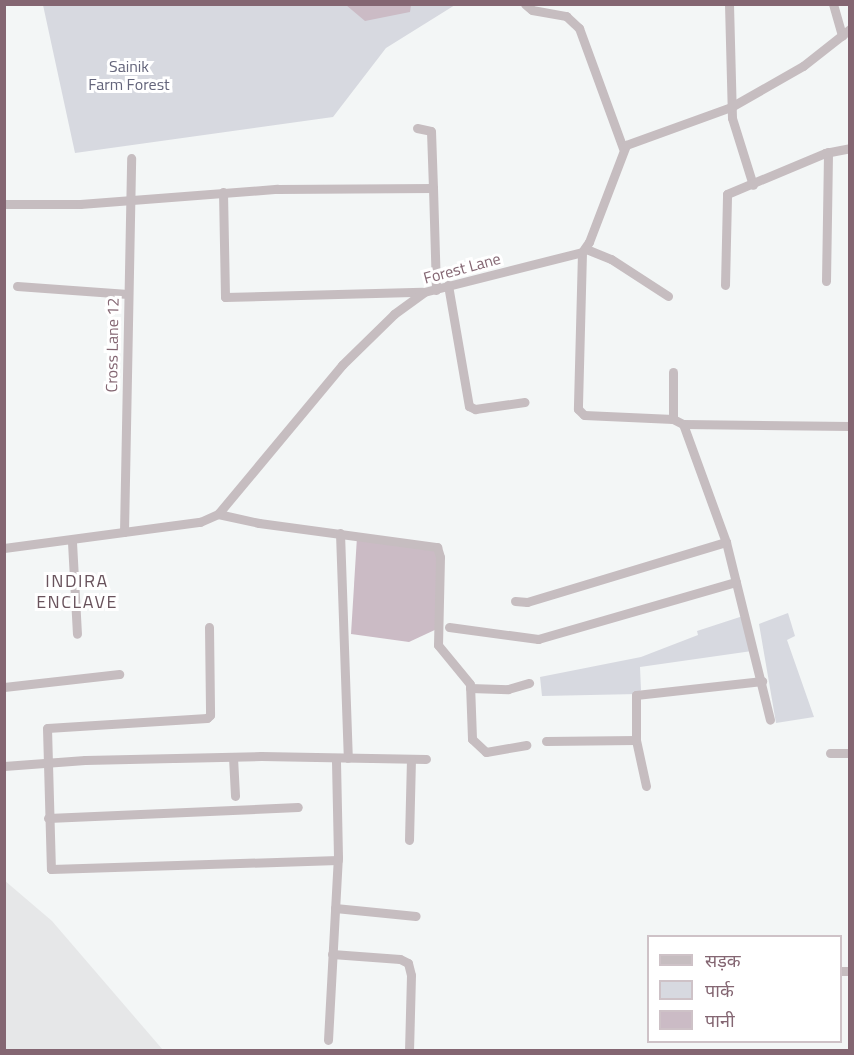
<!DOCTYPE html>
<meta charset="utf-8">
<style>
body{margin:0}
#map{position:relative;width:854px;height:1055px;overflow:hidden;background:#f3f6f6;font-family:"Titillium Web","Noto Sans Devanagari",sans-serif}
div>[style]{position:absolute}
.built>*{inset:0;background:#e6e7e8}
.green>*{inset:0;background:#d7d9e0}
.water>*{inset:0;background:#cbbbc5}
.street>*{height:9px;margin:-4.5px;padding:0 4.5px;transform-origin:4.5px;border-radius:4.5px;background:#c6bdc0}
span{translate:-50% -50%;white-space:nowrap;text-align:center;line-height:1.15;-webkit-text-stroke:6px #fff;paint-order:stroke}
.park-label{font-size:16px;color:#64657b}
.street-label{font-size:16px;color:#846672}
.neighbourhood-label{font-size:18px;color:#69535c;letter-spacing:1.5px}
.frame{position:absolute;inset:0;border:6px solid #846672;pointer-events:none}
.legend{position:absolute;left:647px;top:935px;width:195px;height:108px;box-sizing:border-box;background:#fff;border:2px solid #cec2c7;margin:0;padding:8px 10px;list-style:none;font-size:18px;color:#846672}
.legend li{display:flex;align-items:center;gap:12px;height:30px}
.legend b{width:30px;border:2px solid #cec2c7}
</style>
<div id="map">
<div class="built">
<i style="clip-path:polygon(4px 880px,52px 921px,163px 1050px,5px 1050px)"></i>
</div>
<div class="green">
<i style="clip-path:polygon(43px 5px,455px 5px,386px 48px,333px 117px,75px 153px)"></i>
<i style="clip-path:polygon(788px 613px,795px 636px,787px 640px,814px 717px,776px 723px,759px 624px)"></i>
<i style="clip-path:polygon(743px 616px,752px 651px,640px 667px,641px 690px,638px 694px,542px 696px,540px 677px,641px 657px,698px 635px,697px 631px)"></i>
</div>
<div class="water">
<i style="clip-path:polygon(346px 5px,411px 5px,410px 12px,365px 21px)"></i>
<i style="clip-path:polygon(357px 537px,441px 546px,439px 628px,409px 642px,351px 634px)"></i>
</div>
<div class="street">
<i style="left:525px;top:4px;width:9px;rotate:41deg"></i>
<i style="left:532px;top:10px;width:35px;rotate:10deg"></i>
<i style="left:566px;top:16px;width:18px;rotate:43deg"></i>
<i style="left:579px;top:28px;width:128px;rotate:69.9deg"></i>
<i style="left:729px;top:4px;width:114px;rotate:88.5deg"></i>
<i style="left:732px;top:118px;width:70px;rotate:72.6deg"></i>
<i style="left:833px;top:4px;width:33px;rotate:74deg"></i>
<i style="left:417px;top:128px;width:14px;rotate:12deg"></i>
<i style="left:431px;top:131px;width:57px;rotate:88deg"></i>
<i style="left:223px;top:192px;width:105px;rotate:88.9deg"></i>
<i style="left:225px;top:297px;width:197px;rotate:-1.5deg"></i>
<i style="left:4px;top:204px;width:76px"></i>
<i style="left:80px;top:204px;width:198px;rotate:-4.4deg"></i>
<i style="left:277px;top:189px;width:156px;rotate:-0.4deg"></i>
<i style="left:433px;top:188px;width:102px;rotate:88.3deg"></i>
<i style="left:586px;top:249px;width:27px;rotate:22deg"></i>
<i style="left:611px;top:259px;width:68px;rotate:33deg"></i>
<i style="left:582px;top:252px;width:157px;rotate:91.5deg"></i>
<i style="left:578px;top:409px;width:8px;rotate:45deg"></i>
<i style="left:584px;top:415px;width:89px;rotate:2.6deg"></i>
<i style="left:673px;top:419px;width:11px;rotate:27deg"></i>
<i style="left:683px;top:424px;width:126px;rotate:70deg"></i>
<i style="left:726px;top:542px;width:183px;rotate:76.1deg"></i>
<i style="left:826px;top:281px;width:129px;rotate:-89.1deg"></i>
<i style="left:448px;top:285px;width:123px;rotate:80.2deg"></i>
<i style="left:469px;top:406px;width:7px;rotate:27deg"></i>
<i style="left:475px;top:409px;width:50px;rotate:-8deg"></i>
<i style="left:725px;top:285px;width:91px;rotate:-88.7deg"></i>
<i style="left:727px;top:194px;width:106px;rotate:-22.7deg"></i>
<i style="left:825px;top:153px;width:25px;rotate:-11deg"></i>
<i style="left:17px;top:286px;width:111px;rotate:4.1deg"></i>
<i style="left:673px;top:419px;width:47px;rotate:-90deg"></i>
<i style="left:683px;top:424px;width:167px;rotate:0.7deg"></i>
<i style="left:218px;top:514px;width:42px;rotate:12.4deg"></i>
<i style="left:259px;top:523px;width:180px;rotate:7.7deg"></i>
<i style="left:437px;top:547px;width:10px;rotate:73deg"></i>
<i style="left:440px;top:557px;width:88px;rotate:91.3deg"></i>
<i style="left:438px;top:645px;width:50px;rotate:50.6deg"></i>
<i style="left:470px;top:684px;width:55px;rotate:87.9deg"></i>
<i style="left:472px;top:739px;width:19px;rotate:43deg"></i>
<i style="left:486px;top:752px;width:41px;rotate:-9.9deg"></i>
<i style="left:124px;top:532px;width:374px;rotate:-88.9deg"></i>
<i style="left:340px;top:533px;width:225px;rotate:88deg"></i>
<i style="left:72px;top:542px;width:92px;rotate:86.9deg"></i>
<i style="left:4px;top:548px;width:198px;rotate:-7.6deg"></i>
<i style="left:200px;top:522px;width:20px;rotate:-24deg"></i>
<i style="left:218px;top:514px;width:194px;rotate:-50.2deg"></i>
<i style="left:342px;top:365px;width:73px;rotate:-44.4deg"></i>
<i style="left:394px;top:314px;width:37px;rotate:-36deg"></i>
<i style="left:424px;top:292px;width:163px;rotate:-14.2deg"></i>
<i style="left:582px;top:252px;width:12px;rotate:-55deg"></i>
<i style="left:589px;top:242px;width:104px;rotate:-69.1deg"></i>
<i style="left:626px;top:145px;width:112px;rotate:-19.9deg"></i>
<i style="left:731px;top:107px;width:83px;rotate:-29.7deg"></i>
<i style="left:803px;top:66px;width:60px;rotate:-38.2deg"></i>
<i style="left:515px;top:601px;width:12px;rotate:5deg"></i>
<i style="left:527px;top:602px;width:208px;rotate:-16.8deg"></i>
<i style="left:209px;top:627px;width:88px;rotate:89.3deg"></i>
<i style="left:210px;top:715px;width:4px;rotate:135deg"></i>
<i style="left:207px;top:718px;width:160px;rotate:176.4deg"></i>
<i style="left:47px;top:728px;width:141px;rotate:88.4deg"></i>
<i style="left:51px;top:869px;width:287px;rotate:-1.8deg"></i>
<i style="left:449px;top:627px;width:90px;rotate:7.7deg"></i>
<i style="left:538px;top:639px;width:206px;rotate:-16.1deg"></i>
<i style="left:4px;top:687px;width:116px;rotate:-6.4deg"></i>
<i style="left:470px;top:688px;width:38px;rotate:2deg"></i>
<i style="left:508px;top:689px;width:22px;rotate:-16deg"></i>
<i style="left:546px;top:741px;width:90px;rotate:-0.6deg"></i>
<i style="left:830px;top:753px;width:20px"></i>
<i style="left:233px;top:757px;width:39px;rotate:87deg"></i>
<i style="left:4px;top:766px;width:81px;rotate:-4.2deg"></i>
<i style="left:85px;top:760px;width:176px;rotate:-1.3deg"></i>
<i style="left:261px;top:756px;width:165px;rotate:1deg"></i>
<i style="left:646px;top:786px;width:47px;rotate:-102.3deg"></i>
<i style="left:636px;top:740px;width:45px;rotate:-90deg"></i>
<i style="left:636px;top:695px;width:127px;rotate:-6.3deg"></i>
<i style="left:48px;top:818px;width:250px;rotate:-2.5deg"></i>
<i style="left:409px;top:840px;width:81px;rotate:-88.6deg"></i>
<i style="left:335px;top:908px;width:81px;rotate:5.6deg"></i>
<i style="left:332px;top:954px;width:68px;rotate:4.2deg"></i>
<i style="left:400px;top:959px;width:9px;rotate:27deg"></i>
<i style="left:408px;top:963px;width:12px;rotate:76deg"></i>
<i style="left:411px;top:975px;width:75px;rotate:91.5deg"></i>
<i style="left:840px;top:971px;width:10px"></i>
<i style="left:328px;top:1040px;width:183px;rotate:-86.9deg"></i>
<i style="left:338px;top:857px;width:99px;rotate:-91.2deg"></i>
</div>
<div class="park-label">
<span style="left:129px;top:75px">Sainik<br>Farm Forest</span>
</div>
<div class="street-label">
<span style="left:462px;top:268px;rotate:-15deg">Forest Lane</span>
<span style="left:112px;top:345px;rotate:-89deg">Cross Lane 12</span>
</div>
<div class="neighbourhood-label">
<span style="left:77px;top:592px">INDIRA<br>ENCLAVE</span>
</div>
<div class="frame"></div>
<ul class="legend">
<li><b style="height:8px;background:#c6bdc0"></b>सड़क</li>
<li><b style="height:16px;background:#d7d9e0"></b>पार्क</li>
<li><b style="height:16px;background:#cbbbc5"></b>पानी</li>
</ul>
</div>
